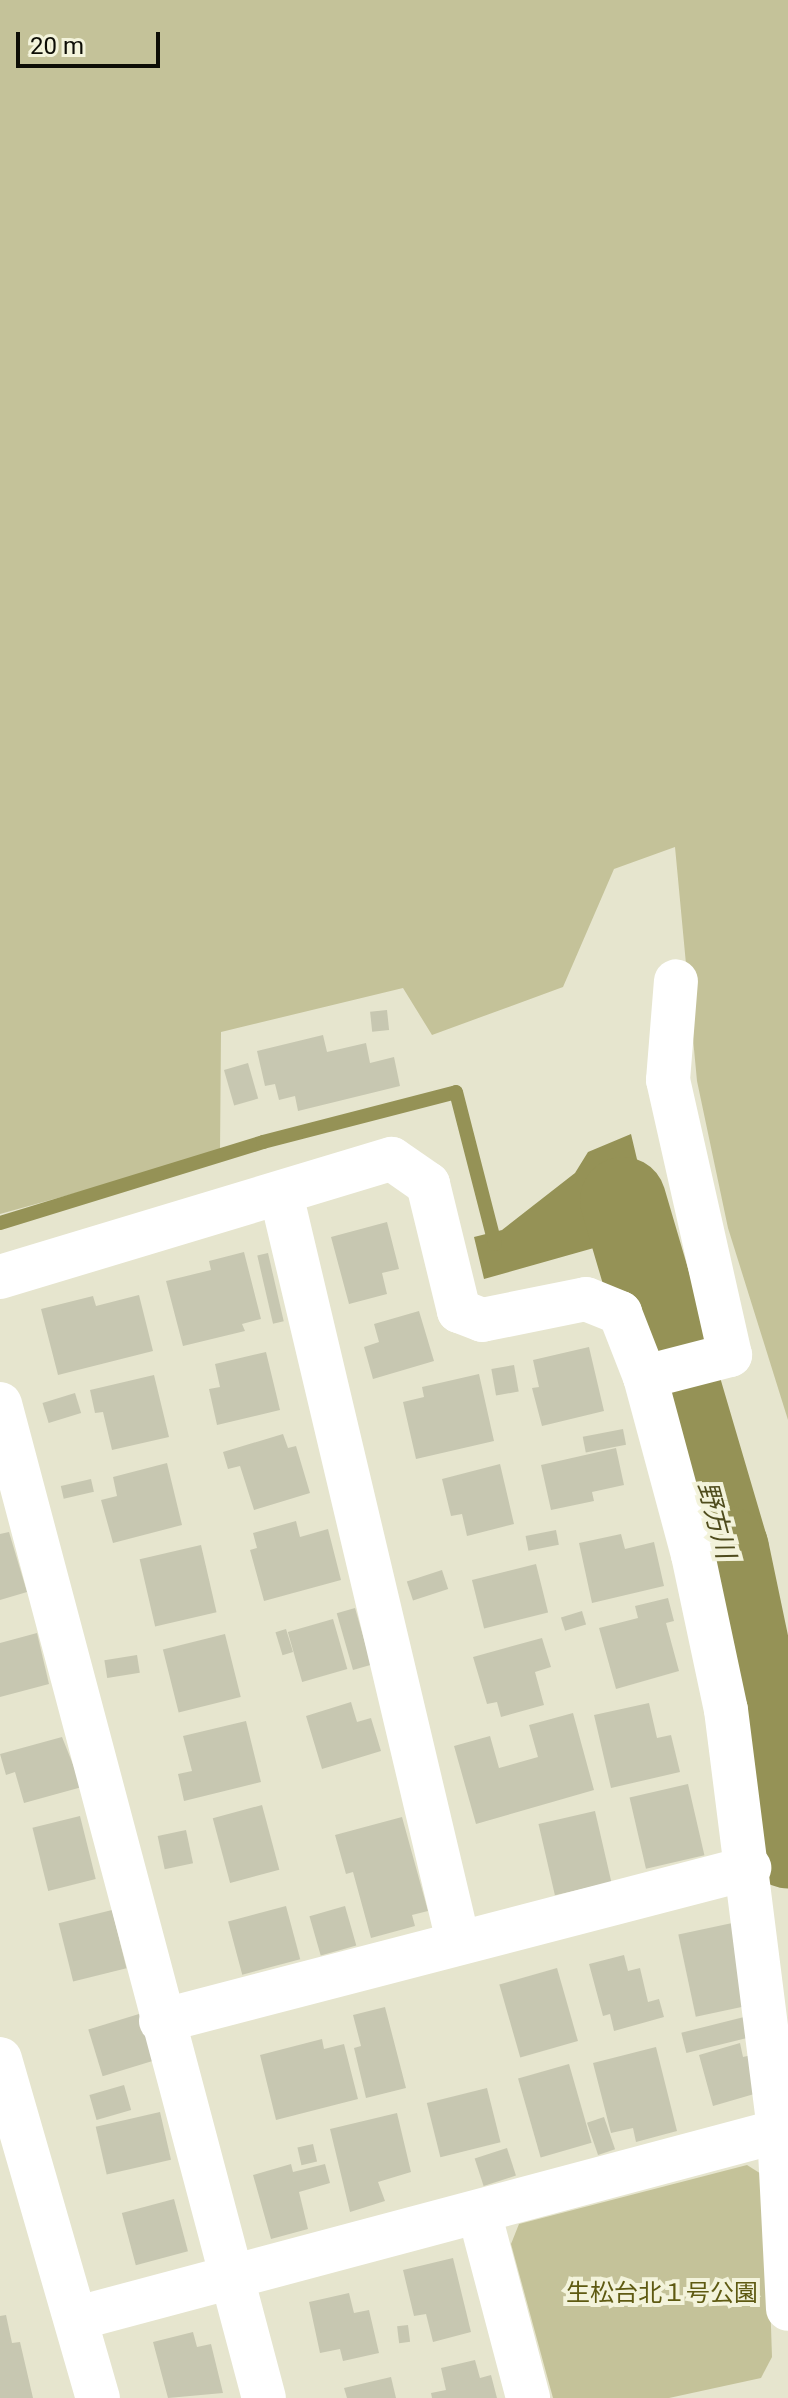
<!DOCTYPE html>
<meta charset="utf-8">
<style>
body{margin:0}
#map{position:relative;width:788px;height:2398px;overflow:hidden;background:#e6e5ce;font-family:Roboto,"Noto Sans JP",sans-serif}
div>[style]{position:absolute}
.green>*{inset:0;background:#c4c299}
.water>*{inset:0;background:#959256}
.stream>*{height:14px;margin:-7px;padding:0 7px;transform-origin:7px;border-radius:7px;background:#959256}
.river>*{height:86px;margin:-43px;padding:0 43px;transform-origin:43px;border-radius:43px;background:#959256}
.building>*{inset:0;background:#c7c7b1;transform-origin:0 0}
.street>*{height:44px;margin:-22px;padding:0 22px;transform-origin:22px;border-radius:22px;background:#fff}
.secondary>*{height:44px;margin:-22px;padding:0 22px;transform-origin:22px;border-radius:22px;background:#fff}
span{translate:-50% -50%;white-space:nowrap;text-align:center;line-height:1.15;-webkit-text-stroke:8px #f3f3db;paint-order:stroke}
.park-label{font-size:24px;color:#5e5a12}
.water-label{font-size:26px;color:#4f4c1d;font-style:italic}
.scale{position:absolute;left:16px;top:32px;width:144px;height:36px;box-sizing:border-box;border:4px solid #0d0d06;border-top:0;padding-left:10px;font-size:24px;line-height:28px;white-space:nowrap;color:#0d0d06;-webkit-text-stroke:6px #f3f3db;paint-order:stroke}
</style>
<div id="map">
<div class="green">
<i style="clip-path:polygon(0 0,788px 0,788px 1420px,728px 1228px,697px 1081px,675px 847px,614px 869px,563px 987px,432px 1035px,403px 988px,221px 1032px,220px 1153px,0 1214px)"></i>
<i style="clip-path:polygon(747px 2165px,766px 2177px,772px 2357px,761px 2378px,669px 2398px,553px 2398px,511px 2244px,519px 2224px)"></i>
</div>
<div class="water">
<i style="clip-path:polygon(631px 1134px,654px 1231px,484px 1279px,474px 1237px,502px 1230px,575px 1173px,588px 1152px)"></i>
</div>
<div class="stream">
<i style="left:0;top:1223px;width:275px;rotate:-17.1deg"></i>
<i style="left:263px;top:1142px;width:199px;rotate:-14.5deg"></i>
<i style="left:456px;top:1092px;width:157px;rotate:75.6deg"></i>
</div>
<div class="river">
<i style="left:623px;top:1200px;width:364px;rotate:73.6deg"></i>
<i style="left:726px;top:1549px;width:303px;rotate:78.2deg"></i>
</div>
<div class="building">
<i style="left:387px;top:1010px;width:20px;height:17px;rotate:84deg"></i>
<i style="clip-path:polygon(323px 1035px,327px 1052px,366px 1043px,370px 1063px,394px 1057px,400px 1086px,298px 1111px,295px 1096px,279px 1100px,275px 1084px,265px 1086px,257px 1051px)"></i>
<i style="left:248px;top:1063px;width:37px;height:25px;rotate:74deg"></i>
<i style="clip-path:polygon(387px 1222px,399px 1269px,382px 1273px,387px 1294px,349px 1304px,331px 1237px)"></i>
<i style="clip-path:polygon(244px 1252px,261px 1319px,242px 1324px,245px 1331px,183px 1346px,166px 1281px,211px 1270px,209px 1261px)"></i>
<i style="left:268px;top:1253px;width:70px;height:11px;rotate:77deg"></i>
<i style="clip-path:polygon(139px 1295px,153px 1351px,58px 1375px,41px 1309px,93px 1296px,96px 1306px)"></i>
<i style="clip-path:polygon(419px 1311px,434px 1361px,373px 1379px,364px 1347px,379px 1342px,374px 1324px)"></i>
<i style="clip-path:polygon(589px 1347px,604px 1411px,542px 1426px,532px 1388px,539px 1387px,533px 1360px)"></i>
<i style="clip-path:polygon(266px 1352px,280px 1410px,217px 1425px,209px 1389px,220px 1387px,215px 1364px)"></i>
<i style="left:514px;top:1365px;width:27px;height:23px;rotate:80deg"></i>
<i style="clip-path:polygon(479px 1374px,494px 1441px,416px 1459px,403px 1402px,424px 1397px,422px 1387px)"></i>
<i style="clip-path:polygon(154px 1375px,169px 1437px,112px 1450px,103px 1412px,95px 1413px,90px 1390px)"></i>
<i style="left:75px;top:1393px;width:21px;height:34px;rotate:73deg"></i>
<i style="left:623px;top:1429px;width:16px;height:41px;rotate:79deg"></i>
<i style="clip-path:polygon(283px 1434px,288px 1448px,296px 1446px,310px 1493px,254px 1510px,240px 1466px,228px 1469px,223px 1452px)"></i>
<i style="clip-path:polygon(616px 1448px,624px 1485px,592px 1492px,594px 1501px,551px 1510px,541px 1465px)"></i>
<i style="clip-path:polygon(167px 1463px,182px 1525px,113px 1543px,101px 1500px,117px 1496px,113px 1477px)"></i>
<i style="clip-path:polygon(500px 1464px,514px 1524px,467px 1536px,462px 1514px,451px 1516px,442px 1479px)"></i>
<i style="left:91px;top:1479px;width:13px;height:31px;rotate:77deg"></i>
<i style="clip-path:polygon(296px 1521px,300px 1537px,328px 1529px,341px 1580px,264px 1601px,250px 1550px,257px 1548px,253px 1533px)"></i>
<i style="left:556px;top:1530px;width:15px;height:31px;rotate:79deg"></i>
<i style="clip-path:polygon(9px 1532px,27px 1592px,0 1600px,0 1534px)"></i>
<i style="clip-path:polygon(621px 1534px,625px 1549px,654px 1542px,664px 1586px,592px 1603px,579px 1543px)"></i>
<i style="left:201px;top:1545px;width:69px;height:63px;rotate:77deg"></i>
<i style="left:536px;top:1564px;width:50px;height:66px;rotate:76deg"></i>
<i style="left:442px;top:1570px;width:20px;height:37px;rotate:72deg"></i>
<i style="clip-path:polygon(668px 1598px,674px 1621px,666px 1623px,679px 1671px,616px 1689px,599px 1628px,638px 1618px,635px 1606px)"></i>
<i style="left:355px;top:1608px;width:59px;height:19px;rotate:74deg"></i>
<i style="left:582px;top:1611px;width:14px;height:22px;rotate:73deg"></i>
<i style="left:333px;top:1619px;width:52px;height:47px;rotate:74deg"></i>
<i style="left:286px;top:1629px;width:24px;height:11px;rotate:73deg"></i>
<i style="clip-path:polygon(37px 1633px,49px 1684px,0 1697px,0 1643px)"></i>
<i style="left:225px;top:1634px;width:65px;height:64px;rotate:76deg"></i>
<i style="clip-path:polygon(542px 1638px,551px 1667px,535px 1672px,544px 1705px,501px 1717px,497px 1702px,487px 1704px,473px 1657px)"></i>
<i style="left:137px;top:1655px;width:18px;height:33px;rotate:81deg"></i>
<i style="clip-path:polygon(351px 1702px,357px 1722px,371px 1718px,381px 1751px,322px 1769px,306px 1716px)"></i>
<i style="clip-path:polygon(649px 1703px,657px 1738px,671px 1735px,680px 1772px,611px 1788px,594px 1715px)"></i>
<i style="clip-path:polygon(573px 1713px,594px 1790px,476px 1824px,454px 1746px,490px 1736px,499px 1768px,538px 1757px,529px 1725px)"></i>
<i style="clip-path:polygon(246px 1721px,261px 1782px,184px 1801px,178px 1774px,192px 1771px,183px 1736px)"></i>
<i style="clip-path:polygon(62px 1737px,82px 1787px,24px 1803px,15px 1772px,6px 1775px,0 1754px)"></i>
<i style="left:688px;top:1784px;width:73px;height:60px;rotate:77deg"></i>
<i style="left:262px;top:1805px;width:67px;height:51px;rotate:75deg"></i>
<i style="left:595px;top:1811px;width:73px;height:58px;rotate:77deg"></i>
<i style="left:80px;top:1816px;width:65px;height:49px;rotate:76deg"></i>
<i style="clip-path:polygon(402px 1817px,428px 1911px,412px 1915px,415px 1926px,371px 1938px,353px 1872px,346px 1874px,335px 1835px)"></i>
<i style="left:186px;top:1830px;width:34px;height:29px;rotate:78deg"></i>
<i style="left:286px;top:1906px;width:55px;height:60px;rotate:75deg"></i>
<i style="left:345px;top:1906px;width:41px;height:37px;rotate:74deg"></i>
<i style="left:112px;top:1910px;width:60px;height:55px;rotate:76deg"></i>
<i style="left:737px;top:1922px;width:84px;height:60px;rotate:78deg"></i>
<i style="clip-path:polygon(624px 1955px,628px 1971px,640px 1968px,648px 2002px,659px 1999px,664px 2017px,614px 2031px,610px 2014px,603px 2016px,589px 1964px)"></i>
<i style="left:557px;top:1968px;width:76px;height:60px;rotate:74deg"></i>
<i style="clip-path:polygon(385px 2007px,406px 2088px,366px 2098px,354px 2048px,361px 2046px,353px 2015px)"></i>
<i style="left:139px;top:2014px;width:49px;height:53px;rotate:73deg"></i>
<i style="left:756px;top:2014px;width:21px;height:77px;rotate:76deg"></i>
<i style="clip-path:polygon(322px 2039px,324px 2049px,344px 2044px,358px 2099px,276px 2120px,260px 2055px)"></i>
<i style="clip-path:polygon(740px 2043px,743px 2057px,752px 2055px,761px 2092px,713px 2106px,699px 2055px)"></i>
<i style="clip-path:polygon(656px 2047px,677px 2131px,636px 2142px,633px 2128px,611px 2133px,593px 2063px)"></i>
<i style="left:569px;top:2064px;width:82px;height:53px;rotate:74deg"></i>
<i style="left:124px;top:2085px;width:26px;height:36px;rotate:74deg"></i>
<i style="left:487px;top:2088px;width:56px;height:62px;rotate:76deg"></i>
<i style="left:160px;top:2112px;width:49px;height:66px;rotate:77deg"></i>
<i style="clip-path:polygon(397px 2113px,411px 2172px,378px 2182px,385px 2201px,350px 2212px,330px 2129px)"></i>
<i style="left:604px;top:2117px;width:34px;height:18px;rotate:71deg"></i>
<i style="left:313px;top:2144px;width:18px;height:16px;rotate:77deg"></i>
<i style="left:507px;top:2148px;width:29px;height:34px;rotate:72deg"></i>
<i style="clip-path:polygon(291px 2164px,293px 2172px,325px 2164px,330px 2183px,299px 2192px,308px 2229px,271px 2239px,253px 2175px)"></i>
<i style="left:174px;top:2199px;width:54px;height:54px;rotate:75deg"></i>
<i style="clip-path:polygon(453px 2258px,471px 2332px,433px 2342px,426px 2314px,414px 2316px,403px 2270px)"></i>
<i style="clip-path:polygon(349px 2293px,354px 2313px,369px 2310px,379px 2353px,343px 2361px,340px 2349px,320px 2353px,309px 2302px)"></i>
<i style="clip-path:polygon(6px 2315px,12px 2343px,20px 2342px,33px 2398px,0 2398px,0 2316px)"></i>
<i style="left:408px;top:2325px;width:17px;height:11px;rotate:83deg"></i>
<i style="clip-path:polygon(193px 2332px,197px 2347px,211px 2344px,223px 2393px,168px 2398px,153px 2342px)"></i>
<i style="clip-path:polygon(475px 2360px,480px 2378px,491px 2375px,497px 2398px,432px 2398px,431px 2393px,446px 2390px,441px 2368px)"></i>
<i style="clip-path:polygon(391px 2377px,396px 2398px,347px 2398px,344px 2388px)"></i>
</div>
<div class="street">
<i style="left:281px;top:1194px;width:768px;rotate:76.67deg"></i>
<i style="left:0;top:1277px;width:409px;rotate:-16.8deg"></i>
<i style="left:392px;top:1159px;width:44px;rotate:34.8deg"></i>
<i style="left:428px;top:1184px;width:131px;rotate:76.3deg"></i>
<i style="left:459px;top:1311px;width:25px;rotate:21deg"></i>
<i style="left:482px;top:1320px;width:106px;rotate:-11.4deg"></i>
<i style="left:586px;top:1299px;width:37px;rotate:22deg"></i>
<i style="left:620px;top:1313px;width:69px;rotate:68.7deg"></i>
<i style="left:645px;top:1377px;width:184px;rotate:74.9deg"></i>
<i style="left:693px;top:1555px;width:158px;rotate:78deg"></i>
<i style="left:726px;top:1710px;width:424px;rotate:82.8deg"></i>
<i style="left:779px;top:2131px;width:178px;rotate:87.1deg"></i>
<i style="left:645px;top:1377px;width:88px;rotate:-14.5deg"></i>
<i style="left:730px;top:1355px;width:282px;rotate:-102.7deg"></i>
<i style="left:668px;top:1080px;width:99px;rotate:-85.4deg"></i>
<i style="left:0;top:1404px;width:1028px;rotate:75.13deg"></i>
<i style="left:161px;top:2021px;width:608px;rotate:-14.59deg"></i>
<i style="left:479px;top:2212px;width:192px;rotate:75.2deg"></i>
<i style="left:78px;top:2318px;width:726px;rotate:-14.94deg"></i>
</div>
<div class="secondary">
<i style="left:0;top:2059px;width:353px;rotate:73.9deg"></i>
</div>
<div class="park-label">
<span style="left:662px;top:2294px">生松台北１号公園</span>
</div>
<div class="water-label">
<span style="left:716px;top:1520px;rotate:75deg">野方川</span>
</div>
<div class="scale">20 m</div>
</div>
